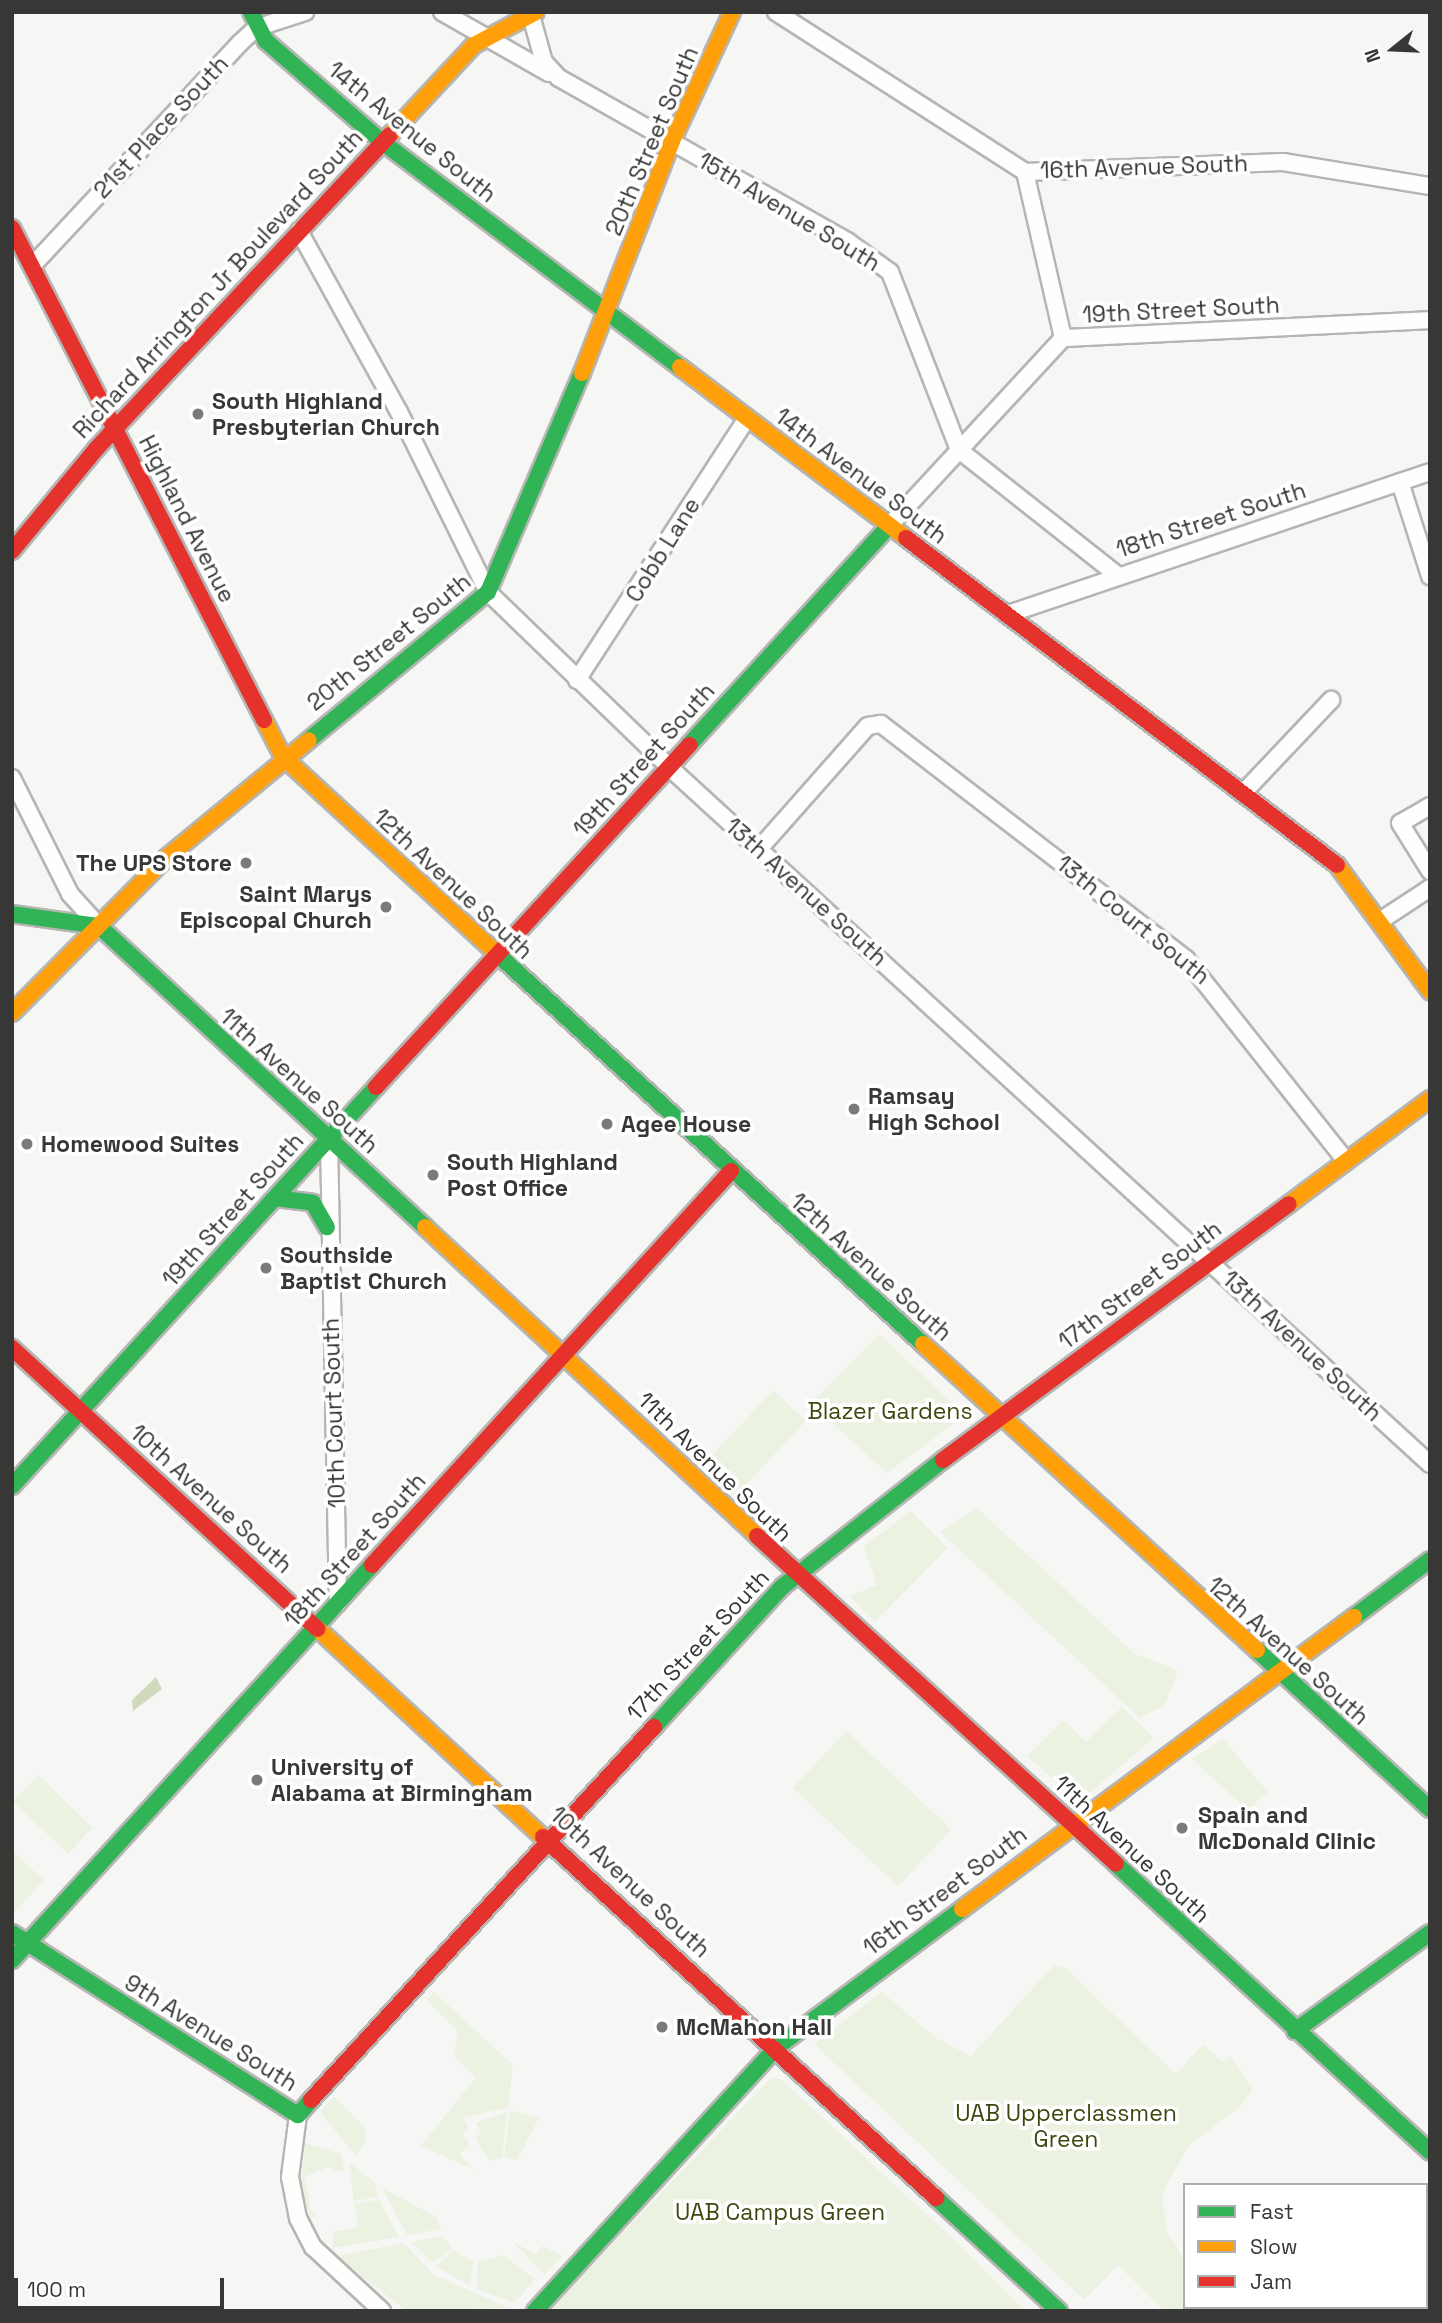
<!DOCTYPE html>
<style>
body{margin:0}
#map{position:relative;width:1442px;height:2323px;overflow:hidden;background:#f6f7f4;font-family:"Space Grotesk",sans-serif}
div>[style]{position:absolute}
.green>*{inset:0;background:#ecf2e1;transform-origin:0 0}
.water>*{inset:0;background:#d0d9be}
.roads{filter:drop-shadow(2px 0 #b5b6b4) drop-shadow(-2px 0 #b5b6b4) drop-shadow(0 2px #b5b6b4) drop-shadow(0 -2px #b5b6b4)}
.street>*{height:16px;margin:-8px;padding:0 8px;transform-origin:8px;border-radius:8px;background:#fefefd}
.fast>*{height:16px;margin:-8px;padding:0 8px;transform-origin:8px;border-radius:8px;background:#30b455}
.slow>*{height:16px;margin:-8px;padding:0 8px;transform-origin:8px;border-radius:8px;background:#ff9f0a}
.jam>*{height:16px;margin:-8px;padding:0 8px;transform-origin:8px;border-radius:8px;background:#e5322d}
.dots>*{width:19px;height:19px;translate:-50% -50%;box-sizing:border-box;border:4px solid #fff;border-radius:50%}
span{translate:-50% -50%;white-space:nowrap;text-align:center;line-height:1.15;-webkit-text-stroke:7px #fff;paint-order:stroke}
.street-label{font-size:23px;color:#373836}
.poi-label{font-size:23px;color:#373836;font-weight:700}
.left{translate:0 -50%;text-align:left}
.right{translate:-100% -50%;text-align:right}
.park-label{font-size:23px;color:#3b490f}
.frame{position:absolute;inset:0;border:14px solid #373836;pointer-events:none}
.legend{position:absolute;left:1183px;top:2183px;width:245px;height:126px;box-sizing:border-box;background:#fff;border:2px solid #afafaf;margin:0;padding:9px 12px;list-style:none;font-size:21px;color:#373836}
.legend li{display:flex;align-items:center;gap:14px;height:35px}
.legend b{width:35px;border:2px solid #afafaf}
.north{position:absolute;left:1358px;top:14px;width:70px;height:70px;-webkit-text-stroke:5px #fff;paint-order:stroke;rotate:252deg;font-size:19px;font-weight:700;line-height:28px;text-align:center;color:#373836}
.north::after{content:'';display:block;margin:auto;width:24px;height:32px;background:#373836;clip-path:polygon(50% 0,100% 100%,50% 72%,0 100%)}
.scale{position:absolute;left:14px;top:2278px;width:210px;height:32px;box-sizing:border-box;border:4px solid #373836;border-top:0;padding-left:9px;font-size:21px;line-height:24px;white-space:nowrap;color:#373836;-webkit-text-stroke:5px #fff;paint-order:stroke}
</style>
<div id="map">
<div class="green">
<i style="clip-path:polygon(879px 1334px,965px 1415px,887px 1473px,811px 1404px)"></i>
<i style="left:773px;top:1390px;width:45px;height:103px;rotate:43deg"></i>
<i style="clip-path:polygon(977px 1508px,1135px 1654px,1178px 1670px,1165px 1705px,1140px 1718px,940px 1532px)"></i>
<i style="clip-path:polygon(911px 1511px,948px 1548px,875px 1622px,849px 1596px,877px 1585px,864px 1546px)"></i>
<i style="clip-path:polygon(1122px 1707px,1154px 1738px,1079px 1802px,1027px 1756px,1063px 1720px,1086px 1742px)"></i>
<i style="left:846px;top:1731px;width:144px;height:78px;rotate:43deg"></i>
<i style="clip-path:polygon(1223px 1739px,1268px 1792px,1247px 1810px,1192px 1759px)"></i>
<i style="left:38px;top:1775px;width:76px;height:36px;rotate:44deg"></i>
<i style="clip-path:polygon(12px 1851px,44px 1880px,14px 1913px,12px 1911px)"></i>
<i style="clip-path:polygon(1054px 1965px,1065px 1968px,1176px 2074px,1203px 2044px,1223px 2062px,1230px 2056px,1253px 2088px,1241px 2106px,1188px 2146px,1162px 2194px,1167px 2232px,1185px 2260px,1185px 2307px,1225px 2311px,1164px 2311px,1118px 2265px,1084px 2300px,814px 2044px,882px 1992px,936px 2038px,971px 2056px)"></i>
<i style="clip-path:polygon(434px 1992px,513px 2065px,508px 2107px,463px 2118px,469px 2128px,462px 2134px,470px 2144px,460px 2155px,475px 2170px,421px 2146px,476px 2077px,454px 2056px,458px 2032px,426px 2000px)"></i>
<i style="clip-path:polygon(780px 2078px,955px 2241px,1026px 2311px,548px 2311px,770px 2079px)"></i>
<i style="clip-path:polygon(334px 2096px,364px 2127px,366px 2140px,356px 2156px,320px 2112px)"></i>
<i style="clip-path:polygon(510px 2110px,539px 2118px,517px 2160px,504px 2157px)"></i>
<i style="clip-path:polygon(507px 2112px,502px 2157px,489px 2161px,475px 2137px,481px 2134px,476px 2123px)"></i>
<i style="clip-path:polygon(305px 2143px,341px 2154px,344px 2170px,333px 2172px,330px 2166px,305px 2177px,311px 2211px,319px 2216px,312px 2218px,300px 2194px)"></i>
<i style="clip-path:polygon(349px 2162px,374px 2182px,378px 2197px,354px 2201px)"></i>
<i style="clip-path:polygon(382px 2188px,435px 2216px,442px 2229px,407px 2235px)"></i>
<i style="clip-path:polygon(379px 2200px,399px 2237px,333px 2248px,333px 2232px,359px 2227px,354px 2203px)"></i>
<i style="clip-path:polygon(443px 2236px,452px 2248px,432px 2263px,411px 2242px)"></i>
<i style="clip-path:polygon(512px 2241px,536px 2255px,542px 2246px,562px 2255px,544px 2275px)"></i>
<i style="clip-path:polygon(404px 2243px,434px 2275px,509px 2308px,406px 2311px,337px 2256px)"></i>
<i style="clip-path:polygon(454px 2250px,473px 2262px,470px 2286px,436px 2266px)"></i>
<i style="clip-path:polygon(503px 2255px,535px 2279px,514px 2303px,477px 2289px,478px 2262px)"></i>
</div>
<div class="water">
<i style="clip-path:polygon(156px 1677px,162px 1689px,133px 1711px,132px 1700px)"></i>
</div>
<div class="roads">
<div class="street">
<i style="left:442px;top:12px;width:123px;rotate:29.7deg"></i>
<i style="left:530px;top:12px;width:52px;rotate:74.4deg"></i>
<i style="left:544px;top:62px;width:22px;rotate:47deg"></i>
<i style="left:559px;top:78px;width:331px;rotate:29.5deg"></i>
<i style="left:847px;top:241px;width:53px;rotate:35.8deg"></i>
<i style="left:890px;top:272px;width:191px;rotate:68.8deg"></i>
<i style="left:959px;top:450px;width:200px;rotate:38.3deg"></i>
<i style="left:776px;top:12px;width:296px;rotate:32.7deg"></i>
<i style="left:1025px;top:172px;width:258px;rotate:-2.2deg"></i>
<i style="left:1283px;top:162px;width:149px;rotate:9.3deg"></i>
<i style="left:1025px;top:172px;width:170px;rotate:77.1deg"></i>
<i style="left:299px;top:231px;width:207px;rotate:61.1deg"></i>
<i style="left:399px;top:412px;width:201px;rotate:63.7deg"></i>
<i style="left:488px;top:592px;width:252px;rotate:44deg"></i>
<i style="left:669px;top:767px;width:1032px;rotate:42.49deg"></i>
<i style="left:32px;top:266px;width:305px;rotate:-47deg"></i>
<i style="left:240px;top:43px;width:22px;rotate:-43deg"></i>
<i style="left:256px;top:28px;width:52px;rotate:-18.1deg"></i>
<i style="left:1400px;top:482px;width:99px;rotate:72.3deg"></i>
<i style="left:889px;top:526px;width:256px;rotate:-47.2deg"></i>
<i style="left:1063px;top:338px;width:367px;rotate:-2.8deg"></i>
<i style="left:1008px;top:614px;width:445px;rotate:-18.6deg"></i>
<i style="left:577px;top:680px;width:312px;rotate:-57deg"></i>
<i style="left:12px;top:778px;width:130px;rotate:63.4deg"></i>
<i style="left:70px;top:894px;width:43px;rotate:47.8deg"></i>
<i style="left:1244px;top:792px;width:127px;rotate:-46.6deg"></i>
<i style="left:1430px;top:806px;width:34px;rotate:150deg"></i>
<i style="left:1400px;top:823px;width:57px;rotate:58deg"></i>
<i style="left:759px;top:849px;width:164px;rotate:-48.5deg"></i>
<i style="left:868px;top:726px;width:13px;rotate:-9deg"></i>
<i style="left:881px;top:724px;width:385px;rotate:37.6deg"></i>
<i style="left:1186px;top:959px;width:258px;rotate:51.6deg"></i>
<i style="left:1380px;top:921px;width:60px;rotate:-33.4deg"></i>
<i style="left:329px;top:1139px;width:464px;rotate:88.9deg"></i>
<i style="left:298px;top:2115px;width:63px;rotate:97.4deg"></i>
<i style="left:290px;top:2177px;width:42px;rotate:79deg"></i>
<i style="left:298px;top:2218px;width:33px;rotate:63deg"></i>
<i style="left:313px;top:2247px;width:94px;rotate:42.8deg"></i>
</div>
<div class="fast">
<i style="left:251px;top:12px;width:33px;rotate:63deg"></i>
<i style="left:266px;top:41px;width:152px;rotate:41deg"></i>
<i style="left:381px;top:141px;width:375px;rotate:37.1deg"></i>
<i style="left:309px;top:740px;width:232px;rotate:-39.6deg"></i>
<i style="left:488px;top:592px;width:238px;rotate:-66.8deg"></i>
<i style="left:689px;top:745px;width:297px;rotate:-47.6deg"></i>
<i style="left:12px;top:914px;width:88px;rotate:7.9deg"></i>
<i style="left:99px;top:926px;width:444px;rotate:42.7deg"></i>
<i style="left:493px;top:950px;width:583px;rotate:42.5deg"></i>
<i style="left:275px;top:1198px;width:38px;rotate:7deg"></i>
<i style="left:313px;top:1203px;width:28px;rotate:60deg"></i>
<i style="left:12px;top:1486px;width:540px;rotate:-47.63deg"></i>
<i style="left:1354px;top:1617px;width:95px;rotate:-36.9deg"></i>
<i style="left:1257px;top:1650px;width:235px;rotate:42.6deg"></i>
<i style="left:654px;top:1727px;width:190px;rotate:-47.6deg"></i>
<i style="left:782px;top:1587px;width:205px;rotate:-38.3deg"></i>
<i style="left:1116px;top:1864px;width:426px;rotate:42.5deg"></i>
<i style="left:12px;top:1933px;width:339px;rotate:32.5deg"></i>
<i style="left:298px;top:2115px;width:20px;rotate:-49deg"></i>
<i style="left:12px;top:1960px;width:534px;rotate:-47.65deg"></i>
<i style="left:1295px;top:2031px;width:167px;rotate:-36deg"></i>
<i style="left:936px;top:2198px;width:167px;rotate:42.6deg"></i>
<i style="left:535px;top:2311px;width:358px;rotate:-47.5deg"></i>
<i style="left:777px;top:2047px;width:231px;rotate:-36.7deg"></i>
<i style="left:1368px;top:2311px;width:5px;rotate:-53deg"></i>
</div>
<div class="slow">
<i style="left:390px;top:135px;width:123px;rotate:-47deg"></i>
<i style="left:474px;top:45px;width:70px;rotate:-28deg"></i>
<i style="left:680px;top:367px;width:283px;rotate:37.1deg"></i>
<i style="left:582px;top:373px;width:247px;rotate:-68.8deg"></i>
<i style="left:671px;top:143px;width:145px;rotate:-65deg"></i>
<i style="left:264px;top:720px;width:42px;rotate:62.8deg"></i>
<i style="left:283px;top:757px;width:285px;rotate:42.6deg"></i>
<i style="left:1337px;top:865px;width:157px;rotate:53.6deg"></i>
<i style="left:12px;top:1013px;width:218px;rotate:-45.2deg"></i>
<i style="left:166px;top:858px;width:185px;rotate:-39.5deg"></i>
<i style="left:1289px;top:1204px;width:176px;rotate:-36.7deg"></i>
<i style="left:425px;top:1227px;width:454px;rotate:42.9deg"></i>
<i style="left:923px;top:1344px;width:453px;rotate:42.5deg"></i>
<i style="left:318px;top:1629px;width:306px;rotate:42.8deg"></i>
<i style="left:962px;top:1909px;width:489px;rotate:-36.7deg"></i>
</div>
<div class="jam">
<i style="left:12px;top:228px;width:553px;rotate:62.88deg"></i>
<i style="left:906px;top:538px;width:541px;rotate:37.19deg"></i>
<i style="left:12px;top:551px;width:132px;rotate:-50.5deg"></i>
<i style="left:96px;top:449px;width:430px;rotate:-46.9deg"></i>
<i style="left:376px;top:1087px;width:464px;rotate:-47.5deg"></i>
<i style="left:12px;top:1348px;width:415px;rotate:42.6deg"></i>
<i style="left:943px;top:1460px;width:430px;rotate:-36.5deg"></i>
<i style="left:757px;top:1536px;width:486px;rotate:42.4deg"></i>
<i style="left:372px;top:1565px;width:533px;rotate:-47.66deg"></i>
<i style="left:543px;top:1837px;width:534px;rotate:42.57deg"></i>
<i style="left:311px;top:2100px;width:507px;rotate:-47.4deg"></i>
<i style="left:1426px;top:2247px;width:6px;rotate:-45deg"></i>
</div>
</div>
<div class="dots">
<i style="left:198px;top:414px;background:#7a7b78"></i>
<i style="left:246px;top:863px;background:#7a7b78"></i>
<i style="left:386px;top:907px;background:#7a7b78"></i>
<i style="left:854px;top:1109px;background:#7a7b78"></i>
<i style="left:607px;top:1124px;background:#7a7b78"></i>
<i style="left:27px;top:1144px;background:#7a7b78"></i>
<i style="left:433px;top:1175px;background:#7a7b78"></i>
<i style="left:266px;top:1268px;background:#7a7b78"></i>
<i style="left:257px;top:1780px;background:#7a7b78"></i>
<i style="left:1182px;top:1828px;background:#7a7b78"></i>
<i style="left:662px;top:2027px;background:#7a7b78"></i>
</div>
<div class="street-label">
<span style="left:161px;top:127px;rotate:-47deg">21st Place South</span>
<span style="left:412px;top:132px;rotate:39deg">14th Avenue South</span>
<span style="left:652px;top:141px;rotate:-67deg">20th Street South</span>
<span style="left:1144px;top:167px;rotate:-2deg">16th Avenue South</span>
<span style="left:789px;top:212px;rotate:31deg">15th Avenue South</span>
<span style="left:218px;top:284px;rotate:-47deg">Richard Arrington Jr Boulevard South</span>
<span style="left:1181px;top:310px;rotate:-3deg">19th Street South</span>
<span style="left:861px;top:476px;rotate:37deg">14th Avenue South</span>
<span style="left:187px;top:519px;rotate:63deg">Highland Avenue</span>
<span style="left:1211px;top:520px;rotate:-18deg">18th Street South</span>
<span style="left:663px;top:550px;rotate:-58deg">Cobb Lane</span>
<span style="left:389px;top:642px;rotate:-39deg">20th Street South</span>
<span style="left:644px;top:760px;rotate:-48deg">19th Street South</span>
<span style="left:453px;top:884px;rotate:43deg">12th Avenue South</span>
<span style="left:806px;top:892px;rotate:42deg">13th Avenue South</span>
<span style="left:1133px;top:920px;rotate:39deg">13th Court South</span>
<span style="left:299px;top:1081px;rotate:42deg">11th Avenue South</span>
<span style="left:233px;top:1210px;rotate:-48deg">19th Street South</span>
<span style="left:871px;top:1267px;rotate:42deg">12th Avenue South</span>
<span style="left:1140px;top:1285px;rotate:-37deg">17th Street South</span>
<span style="left:1302px;top:1346px;rotate:43deg">13th Avenue South</span>
<span style="left:334px;top:1413px;rotate:-92deg">10th Court South</span>
<span style="left:715px;top:1467px;rotate:44deg">11th Avenue South</span>
<span style="left:211px;top:1499px;rotate:42deg">10th Avenue South</span>
<span style="left:355px;top:1550px;rotate:-48deg">18th Street South</span>
<span style="left:698px;top:1645px;rotate:-47deg">17th Street South</span>
<span style="left:1288px;top:1651px;rotate:42deg">12th Avenue South</span>
<span style="left:1132px;top:1849px;rotate:43deg">11th Avenue South</span>
<span style="left:630px;top:1882px;rotate:43deg">10th Avenue South</span>
<span style="left:945px;top:1891px;rotate:-37deg">16th Street South</span>
<span style="left:211px;top:2033px;rotate:32deg">9th Avenue South</span>
</div>
<div class="poi-label">
<span class="left" style="left:212px;top:414px">South Highland<br>Presbyterian Church</span>
<span class="right" style="left:232px;top:863px">The UPS Store</span>
<span class="right" style="left:372px;top:907px">Saint Marys<br>Episcopal Church</span>
<span class="left" style="left:868px;top:1109px">Ramsay<br>High School</span>
<span class="left" style="left:621px;top:1124px">Agee House</span>
<span class="left" style="left:41px;top:1144px">Homewood Suites</span>
<span class="left" style="left:447px;top:1175px">South Highland<br>Post Office</span>
<span class="left" style="left:280px;top:1268px">Southside<br>Baptist Church</span>
<span class="left" style="left:271px;top:1780px">University of<br>Alabama at Birmingham</span>
<span class="left" style="left:1198px;top:1828px">Spain and<br>McDonald Clinic</span>
<span class="left" style="left:676px;top:2027px">McMahon Hall</span>
</div>
<div class="park-label">
<span style="left:890px;top:1411px">Blazer Gardens</span>
<span style="left:1066px;top:2126px">UAB Upperclassmen<br>Green</span>
<span style="left:780px;top:2212px">UAB Campus Green</span>
</div>
<div class="frame"></div>
<ul class="legend">
<li><b style="height:9px;background:#30b455"></b>Fast</li>
<li><b style="height:9px;background:#ff9f0a"></b>Slow</li>
<li><b style="height:9px;background:#e5322d"></b>Jam</li>
</ul>
<div class="north">N</div>
<div class="scale">100 m</div>
</div>
